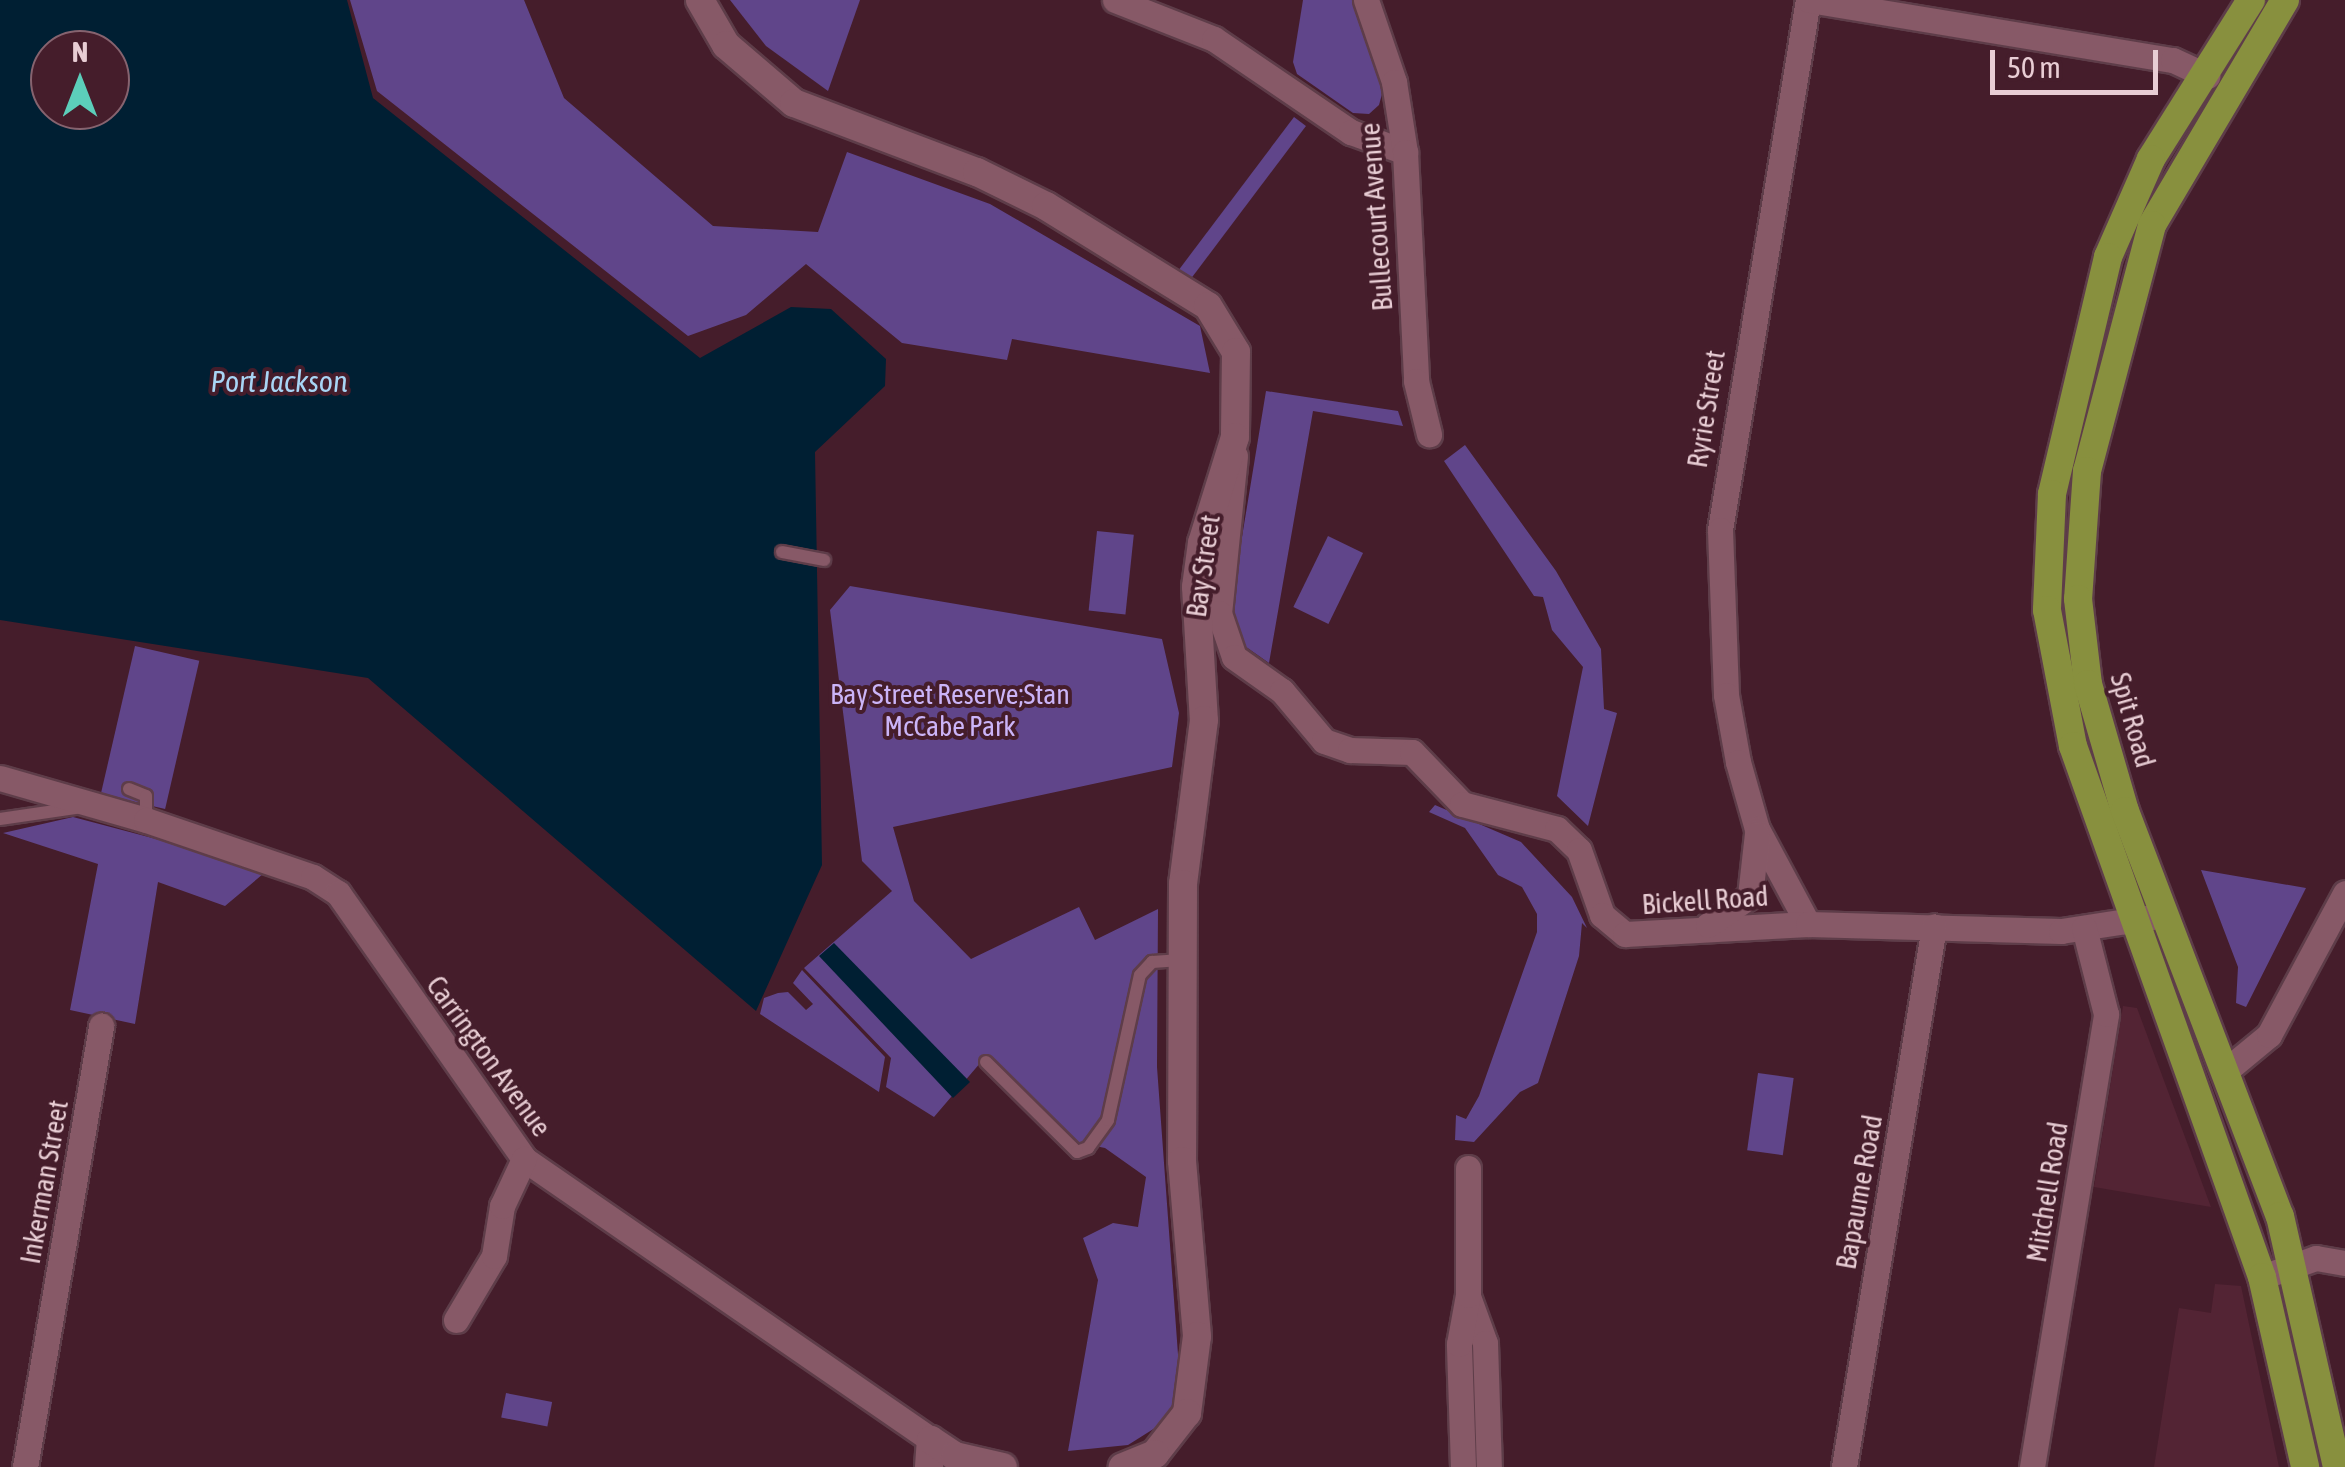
<!DOCTYPE html>
<style>
body{margin:0}
#map{position:relative;width:2345px;height:1467px;overflow:hidden;background:#451d2b;font-family:"Asap Condensed",sans-serif}
div>[style]{position:absolute}
.built>*{inset:0;background:#532434}
.green>*{inset:0;background:#60458a;transform-origin:0 0}
.water>*{inset:0;background:#001f33}
.roads{filter:drop-shadow(2px 0 #5e3d49) drop-shadow(-2px 0 #5e3d49) drop-shadow(0 2px #5e3d49) drop-shadow(0 -2px #5e3d49)}
.service>*{height:12px;margin:-6px;padding:0 6px;transform-origin:6px;border-radius:6px;background:#875967}
.minor>*{height:25px;margin:-12.5px;padding:0 12.5px;transform-origin:12.5px;border-radius:12.5px;background:#875967}
.tertiary>*{height:28px;margin:-14px;padding:0 14px;transform-origin:14px;border-radius:14px;background:#875967}
.trunk>*{height:28px;margin:-14px;padding:0 14px;transform-origin:14px;border-radius:14px;background:#88903e}
span{translate:-50% -50%;white-space:nowrap;text-align:center;line-height:1.15;-webkit-text-stroke:8px #451d2b;paint-order:stroke}
.street-label{font-size:28px;color:#e8cdd4}
.park-label{font-size:28px;color:#cbb4f8}
.water-label{font-size:30px;color:#a8d5f5;font-style:italic}
.north{position:absolute;left:30px;top:30px;width:100px;height:100px;box-sizing:border-box;background:#451d2b;border:2px solid #86636f;border-radius:50%;rotate:0deg;font-size:28px;font-weight:700;line-height:40px;text-align:center;color:#e8cdd4}
.north::after{content:'';display:block;margin:auto;width:35px;height:45px;background:#5cceba;clip-path:polygon(50% 0,100% 100%,50% 72%,0 100%)}
.scale{position:absolute;left:1990px;top:50px;width:168px;height:45px;box-sizing:border-box;border:5px solid #e8cdd4;border-top:0;padding-left:12px;font-size:30px;line-height:35px;white-space:nowrap;color:#e8cdd4;-webkit-text-stroke:8px #451d2b;paint-order:stroke}
</style>
<div id="map">
<div class="built">
<i style="clip-path:polygon(2123px 1006px,2137px 1008px,2211px 1207px,2094px 1187px)"></i>
<i style="clip-path:polygon(2215px 1284px,2241px 1286px,2279px 1467px,2154px 1467px,2179px 1308px,2211px 1313px)"></i>
</div>
<div class="green">
<i style="clip-path:polygon(350px 0,524px 0,564px 98px,713px 226px,818px 232px,847px 152px,990px 204px,1200px 326px,1210px 373px,1012px 339px,1007px 360px,902px 343px,806px 264px,746px 315px,688px 336px,377px 91px)"></i>
<i style="clip-path:polygon(730px 0,860px 0,828px 91px,766px 46px)"></i>
<i style="clip-path:polygon(1303px 0,1357px 0,1385px 83px,1379px 105px,1369px 114px,1353px 113px,1297px 74px,1293px 62px)"></i>
<i style="left:1294px;top:117px;width:15px;height:200px;rotate:37deg"></i>
<i style="clip-path:polygon(1266px 391px,1398px 411px,1403px 426px,1313px 411px,1269px 663px,1239px 642px,1230px 610px)"></i>
<i style="clip-path:polygon(1465px 445px,1556px 571px,1601px 649px,1604px 709px,1617px 713px,1588px 826px,1557px 796px,1583px 667px,1552px 630px,1543px 597px,1534px 596px,1444px 461px)"></i>
<i style="left:1097px;top:531px;width:37px;height:80px;rotate:6deg"></i>
<i style="left:1328px;top:536px;width:39px;height:79px;rotate:26deg"></i>
<i style="clip-path:polygon(850px 586px,1162px 639px,1179px 713px,1172px 767px,893px 827px,914px 901px,971px 959px,1079px 907px,1095px 940px,1158px 909px,1157px 1067px,1179px 1368px,1175px 1405px,1155px 1428px,1128px 1445px,1068px 1451px,1098px 1280px,1083px 1238px,1113px 1223px,1138px 1227px,1146px 1177px,1105px 1148px,1076px 1142px,987px 1055px,934px 1117px,886px 1087px,891px 1058px,804px 968px,892px 891px,862px 861px,830px 610px)"></i>
<i style="left:135px;top:646px;width:66px;height:152px;rotate:13deg"></i>
<i style="clip-path:polygon(1435px 805px,1521px 842px,1572px 897px,1587px 928px,1582px 923px,1579px 956px,1538px 1083px,1520px 1092px,1474px 1142px,1455px 1140px,1456px 1115px,1466px 1119px,1479px 1096px,1537px 932px,1537px 914px,1522px 887px,1498px 875px,1465px 828px,1429px 812px)"></i>
<i style="clip-path:polygon(73px 817px,269px 869px,225px 906px,158px 882px,135px 1024px,70px 1010px,98px 864px,3px 833px)"></i>
<i style="clip-path:polygon(2201px 870px,2306px 888px,2246px 1007px,2236px 1003px,2238px 967px)"></i>
<i style="clip-path:polygon(802px 970px,885px 1057px,879px 1092px,760px 1014px,764px 998px,778px 993px,788px 992px,806px 1010px,813px 1004px,793px 983px)"></i>
<i style="left:1758px;top:1073px;width:36px;height:78px;rotate:8deg"></i>
<i style="left:506px;top:1393px;width:47px;height:25px;rotate:11deg"></i>
</div>
<div class="water">
<i style="clip-path:polygon(evenodd,0 0,347px 0,373px 98px,700px 358px,791px 307px,831px 309px,886px 359px,885px 386px,815px 452px,822px 865px,756px 1011px,368px 678px,0 620px,0 0,50px 50px,110px 50px,110px 110px,50px 110px,50px 50px)"></i>
<i style="clip-path:polygon(834px 943px,970px 1082px,953px 1098px,819px 956px)"></i>
</div>
<div class="roads">
<div class="service">
<i style="left:782px;top:552px;width:43px;rotate:10.8deg"></i>
<i style="left:129px;top:789px;width:18px;rotate:22deg"></i>
<i style="left:146px;top:796px;width:24px;rotate:90deg"></i>
<i style="left:0;top:819px;width:83px;rotate:-8.3deg"></i>
<i style="left:986px;top:1062px;width:128px;rotate:44.7deg"></i>
<i style="left:1077px;top:1152px;width:12px;rotate:-20deg"></i>
<i style="left:1088px;top:1148px;width:34px;rotate:-54deg"></i>
<i style="left:1108px;top:1120px;width:148px;rotate:-77.6deg"></i>
<i style="left:1140px;top:975px;width:18px;rotate:-47deg"></i>
<i style="left:1152px;top:962px;width:29px;rotate:-4deg"></i>
</div>
<div class="minor">
<i style="left:1115px;top:0;width:106px;rotate:21.5deg"></i>
<i style="left:1214px;top:39px;width:166px;rotate:34.2deg"></i>
<i style="left:1351px;top:132px;width:58px;rotate:20.3deg"></i>
<i style="left:1366px;top:0;width:87px;rotate:71.1deg"></i>
<i style="left:1394px;top:82px;width:71px;rotate:81.1deg"></i>
<i style="left:1405px;top:152px;width:229px;rotate:87.2deg"></i>
<i style="left:1416px;top:381px;width:55px;rotate:76.2deg"></i>
<i style="left:1808px;top:0;width:537px;rotate:99.43deg"></i>
<i style="left:1720px;top:530px;width:165px;rotate:87.9deg"></i>
<i style="left:1726px;top:695px;width:68px;rotate:79.8deg"></i>
<i style="left:1738px;top:762px;width:70px;rotate:74.2deg"></i>
<i style="left:1757px;top:829px;width:108px;rotate:61.8deg"></i>
<i style="left:1809px;top:0;width:369px;rotate:9.4deg"></i>
<i style="left:2173px;top:60px;width:38px;rotate:25deg"></i>
<i style="left:1235px;top:456px;width:158px;rotate:95.8deg"></i>
<i style="left:1219px;top:613px;width:46px;rotate:71.2deg"></i>
<i style="left:1234px;top:657px;width:59px;rotate:35.3deg"></i>
<i style="left:1282px;top:691px;width:65px;rotate:50deg"></i>
<i style="left:1324px;top:741px;width:28px;rotate:19deg"></i>
<i style="left:1350px;top:750px;width:62px;rotate:1.8deg"></i>
<i style="left:1412px;top:752px;width:72px;rotate:46.1deg"></i>
<i style="left:1462px;top:804px;width:98px;rotate:14.7deg"></i>
<i style="left:1557px;top:829px;width:30px;rotate:44deg"></i>
<i style="left:1579px;top:850px;width:69px;rotate:70.5deg"></i>
<i style="left:1602px;top:915px;width:30px;rotate:40deg"></i>
<i style="left:1625px;top:934px;width:183px;rotate:-3.1deg"></i>
<i style="left:1808px;top:924px;width:253px;rotate:1.6deg"></i>
<i style="left:2061px;top:931px;width:92px;rotate:-8.7deg"></i>
<i style="left:0;top:778px;width:152px;rotate:16deg"></i>
<i style="left:146px;top:820px;width:176px;rotate:18.8deg"></i>
<i style="left:313px;top:877px;width:30px;rotate:33deg"></i>
<i style="left:338px;top:893px;width:325px;rotate:55deg"></i>
<i style="left:524px;top:1159px;width:495px;rotate:34.6deg"></i>
<i style="left:1708px;top:925px;width:51px;rotate:-34.6deg"></i>
<i style="left:1750px;top:896px;width:62px;rotate:-83.6deg"></i>
<i style="left:2229px;top:1068px;width:52px;rotate:-39.5deg"></i>
<i style="left:2269px;top:1035px;width:161px;rotate:-61.8deg"></i>
<i style="left:2262px;top:1277px;width:57px;rotate:-19.4deg"></i>
<i style="left:2316px;top:1258px;width:29px;rotate:10deg"></i>
<i style="left:1469px;top:1299px;width:47px;rotate:70deg"></i>
<i style="left:1485px;top:1343px;width:124px;rotate:88.2deg"></i>
<i style="left:456px;top:1320px;width:74px;rotate:-59.3deg"></i>
<i style="left:494px;top:1256px;width:51px;rotate:-80.9deg"></i>
<i style="left:502px;top:1206px;width:52px;rotate:-64.9deg"></i>
<i style="left:25px;top:1467px;width:448px;rotate:-80.2deg"></i>
<i style="left:1463px;top:1467px;width:123px;rotate:-91.9deg"></i>
<i style="left:1459px;top:1344px;width:50px;rotate:-79.6deg"></i>
<i style="left:1468px;top:1295px;width:127px;rotate:-90deg"></i>
<i style="left:1844px;top:1467px;width:548px;rotate:-80.55deg"></i>
<i style="left:2032px;top:1467px;width:459px;rotate:-80.7deg"></i>
<i style="left:2106px;top:1014px;width:89px;rotate:-104.3deg"></i>
</div>
<div class="tertiary">
<i style="left:700px;top:0;width:52px;rotate:60deg"></i>
<i style="left:726px;top:45px;width:89px;rotate:40.5deg"></i>
<i style="left:794px;top:103px;width:196px;rotate:20.7deg"></i>
<i style="left:977px;top:172px;width:77px;rotate:26.2deg"></i>
<i style="left:1046px;top:206px;width:190px;rotate:31.7deg"></i>
<i style="left:1208px;top:306px;width:54px;rotate:58.7deg"></i>
<i style="left:1236px;top:352px;width:85px;rotate:90.7deg"></i>
<i style="left:1235px;top:437px;width:111px;rotate:107.3deg"></i>
<i style="left:1202px;top:543px;width:44px;rotate:97.8deg"></i>
<i style="left:1196px;top:587px;width:133px;rotate:86.6deg"></i>
<i style="left:1204px;top:720px;width:165px;rotate:97.3deg"></i>
<i style="left:1183px;top:884px;width:277px;rotate:90.2deg"></i>
<i style="left:1182px;top:1161px;width:176px;rotate:85.1deg"></i>
<i style="left:1197px;top:1336px;width:78px;rotate:97.4deg"></i>
<i style="left:1187px;top:1413px;width:52px;rotate:128deg"></i>
<i style="left:1155px;top:1454px;width:35px;rotate:158deg"></i>
<i style="left:929px;top:1467px;width:27px;rotate:-86deg"></i>
<i style="left:931px;top:1440px;width:29px;rotate:34deg"></i>
<i style="left:955px;top:1456px;width:49px;rotate:12.9deg"></i>
</div>
<div class="trunk">
<i style="left:2251px;top:0;width:188px;rotate:122.2deg"></i>
<i style="left:2151px;top:159px;width:107px;rotate:113.7deg"></i>
<i style="left:2108px;top:257px;width:244px;rotate:103.3deg"></i>
<i style="left:2052px;top:494px;width:116px;rotate:92.5deg"></i>
<i style="left:2047px;top:610px;width:138px;rotate:79.2deg"></i>
<i style="left:2073px;top:746px;width:564px;rotate:70.41deg"></i>
<i style="left:2262px;top:1277px;width:195px;rotate:77.2deg"></i>
<i style="left:2285px;top:0;width:261px;rotate:120.6deg"></i>
<i style="left:2152px;top:225px;width:254px;rotate:104.8deg"></i>
<i style="left:2087px;top:471px;width:128px;rotate:94deg"></i>
<i style="left:2078px;top:599px;width:86px;rotate:83.3deg"></i>
<i style="left:2088px;top:684px;width:132px;rotate:73.8deg"></i>
<i style="left:2125px;top:811px;width:434px;rotate:69.1deg"></i>
<i style="left:2280px;top:1216px;width:257px;rotate:77.2deg"></i>
</div>
</div>
<div class="street-label">
<span style="left:1376px;top:217px;rotate:-94deg">Bullecourt Avenue</span>
<span style="left:1706px;top:409px;rotate:-81deg">Ryrie Street</span>
<span style="left:1203px;top:566px;rotate:-82deg">Bay Street</span>
<span style="left:2133px;top:720px;rotate:74deg">Spit Road</span>
<span style="left:1705px;top:900px;rotate:-4deg">Bickell Road</span>
<span style="left:489px;top:1056px;rotate:54deg">Carrington Avenue</span>
<span style="left:44px;top:1182px;rotate:-80deg">Inkerman Street</span>
<span style="left:1859px;top:1192px;rotate:-80deg">Bapaume Road</span>
<span style="left:2047px;top:1192px;rotate:-81deg">Mitchell Road</span>
</div>
<div class="park-label">
<span style="left:950px;top:710px">Bay Street Reserve;Stan<br>McCabe Park</span>
</div>
<div class="water-label">
<span style="left:279px;top:381px">Port Jackson</span>
</div>
<div class="north">N</div>
<div class="scale">50 m</div>
</div>
